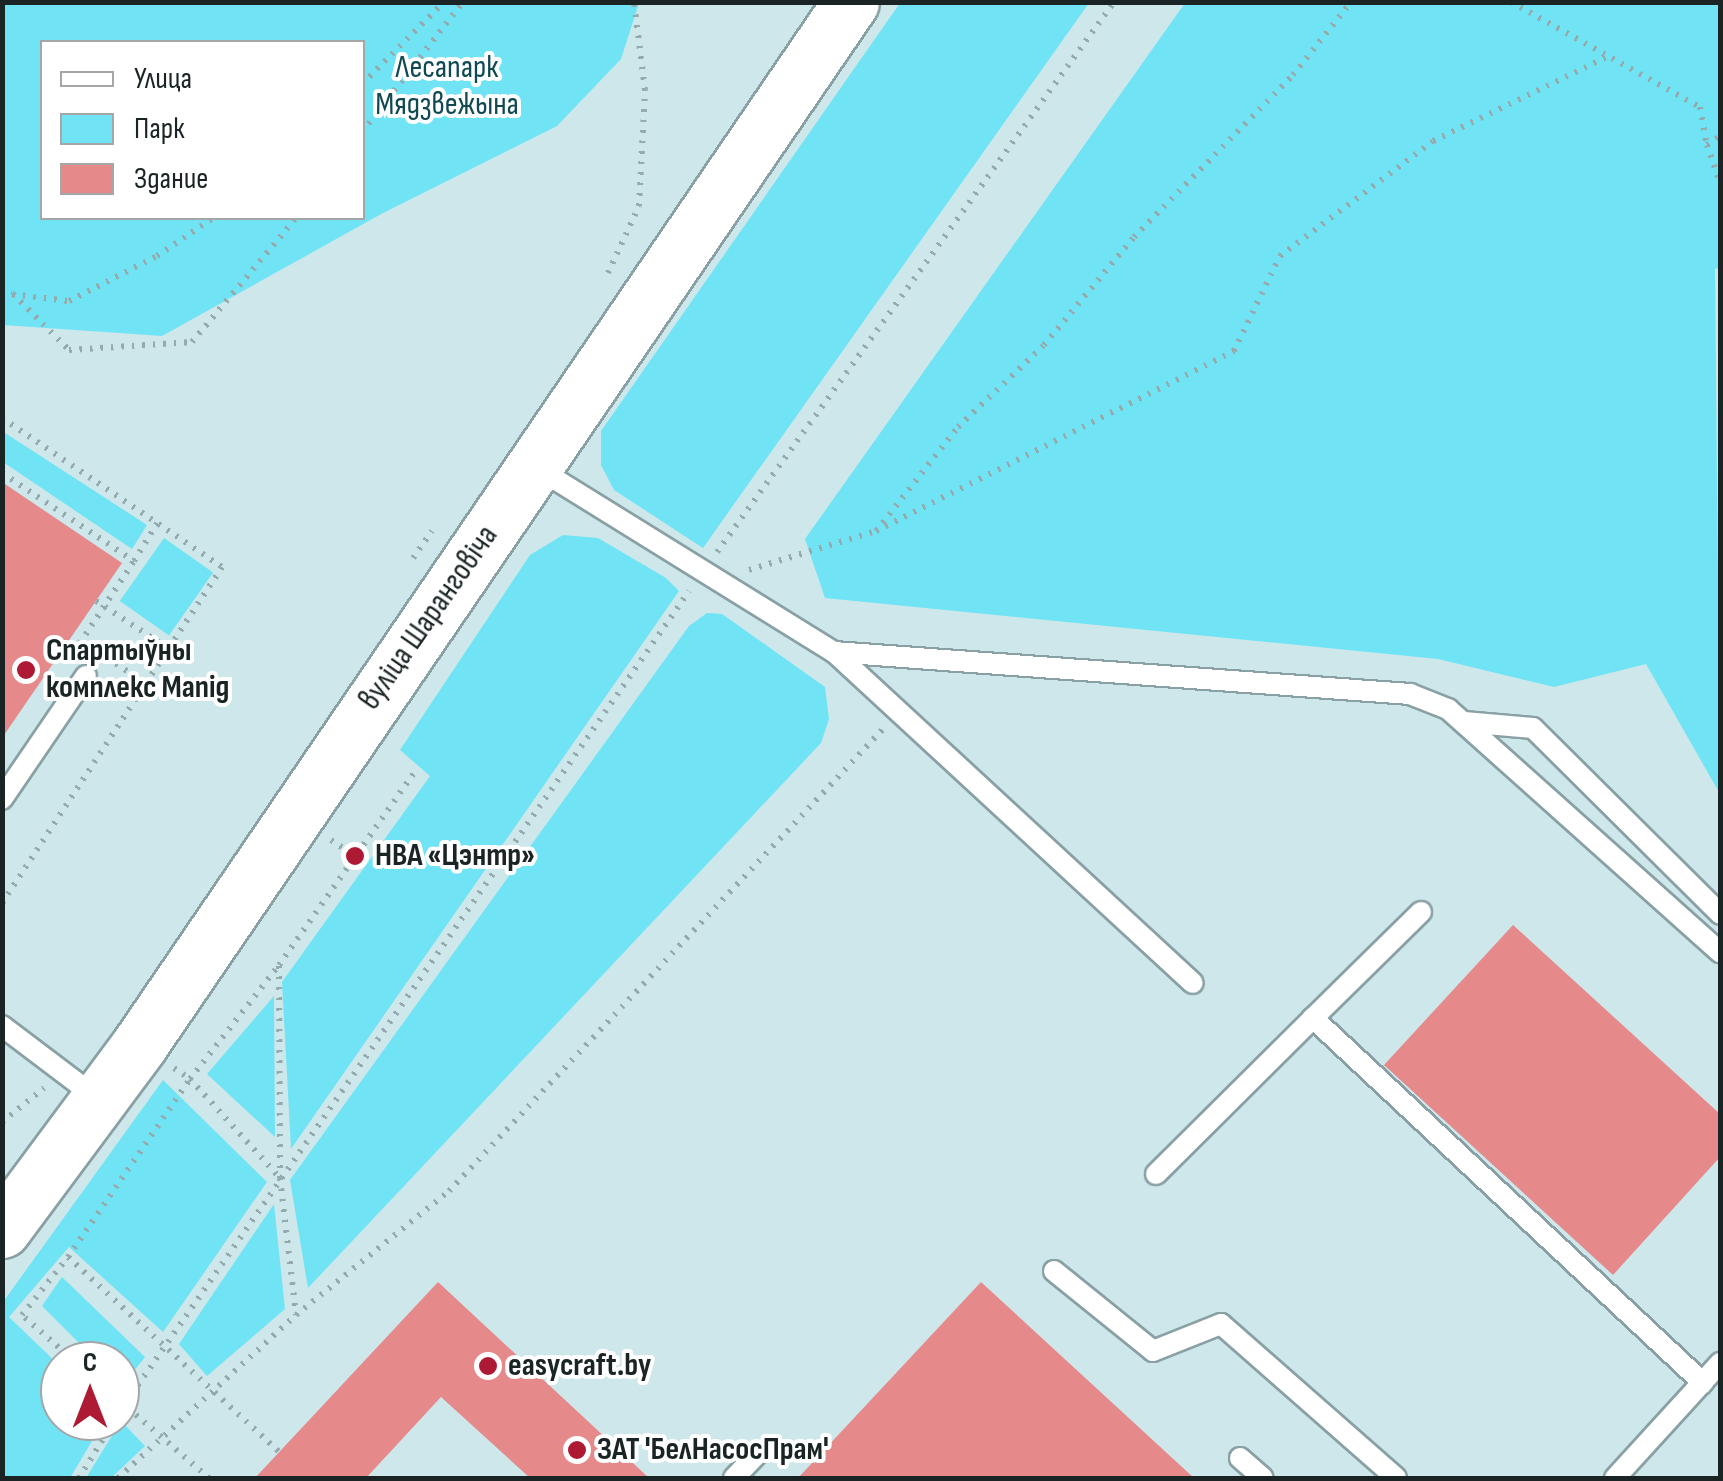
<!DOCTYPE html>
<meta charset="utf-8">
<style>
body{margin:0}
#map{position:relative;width:1723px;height:1481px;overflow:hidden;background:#cde7eb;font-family:"Sofia Sans Condensed",sans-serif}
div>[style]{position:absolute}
.green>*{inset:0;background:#70e4f5;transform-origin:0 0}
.building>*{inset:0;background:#e6898b}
.path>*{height:6px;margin-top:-3px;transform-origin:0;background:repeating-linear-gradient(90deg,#95aaad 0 2.5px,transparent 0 10.5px)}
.roads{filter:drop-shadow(2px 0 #89a0a4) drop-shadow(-2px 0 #89a0a4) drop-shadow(0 2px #89a0a4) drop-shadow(0 -2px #89a0a4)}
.lane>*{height:20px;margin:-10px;padding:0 10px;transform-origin:10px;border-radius:10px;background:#fff}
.secondary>*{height:55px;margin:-27.5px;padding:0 27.5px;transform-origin:27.5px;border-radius:27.5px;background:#fff}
.dots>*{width:28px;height:28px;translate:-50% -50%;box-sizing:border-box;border:5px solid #fff;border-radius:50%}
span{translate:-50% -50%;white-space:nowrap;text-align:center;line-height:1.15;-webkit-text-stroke:8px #fff;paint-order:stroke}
.park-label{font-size:32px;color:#104951}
.street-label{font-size:32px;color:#1b2425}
.poi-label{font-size:32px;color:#1b2425;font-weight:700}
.left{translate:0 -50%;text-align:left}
.frame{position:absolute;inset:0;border:5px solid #1b2425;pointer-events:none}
.legend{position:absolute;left:40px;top:40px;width:325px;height:180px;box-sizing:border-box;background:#fff;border:2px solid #a4a7a8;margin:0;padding:12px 18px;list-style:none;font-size:30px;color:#1b2425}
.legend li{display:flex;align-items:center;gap:20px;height:50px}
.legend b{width:50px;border:2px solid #a4a7a8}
.north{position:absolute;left:40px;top:1341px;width:100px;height:100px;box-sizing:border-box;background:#fff;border:2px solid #a4a7a8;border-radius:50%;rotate:0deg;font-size:28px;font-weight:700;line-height:40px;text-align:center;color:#1b2425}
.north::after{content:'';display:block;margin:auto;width:35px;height:45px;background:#ae1a34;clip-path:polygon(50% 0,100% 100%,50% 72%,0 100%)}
</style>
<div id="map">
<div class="green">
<i style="clip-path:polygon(evenodd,2px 3px,3px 2px,639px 3px,621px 59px,557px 126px,383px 213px,162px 336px,3px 325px,2px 3px,362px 42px,362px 218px,42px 218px,42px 42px,362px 42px)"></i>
<i style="clip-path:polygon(900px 3px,1089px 3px,703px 548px,614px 490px,601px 465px,601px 431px)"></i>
<i style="clip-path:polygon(1185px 3px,1720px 3px,1720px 268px,1715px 269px,1720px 794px,1646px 664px,1554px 687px,1438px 659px,825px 598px,805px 539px)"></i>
<i style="clip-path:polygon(2px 431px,147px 525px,132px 549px,3px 462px)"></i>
<i style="clip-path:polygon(563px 535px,598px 538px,666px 578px,679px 591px,291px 1149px,282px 982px,430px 776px,400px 750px,530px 555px)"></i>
<i style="left:164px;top:538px;width:60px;height:77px;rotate:35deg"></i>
<i style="clip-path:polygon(707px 613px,722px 614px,825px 687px,829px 719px,821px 743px,308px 1288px,290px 1180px,689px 626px)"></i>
<i style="clip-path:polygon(274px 996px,275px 1137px,207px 1074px)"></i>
<i style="clip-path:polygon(163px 1080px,267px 1182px,163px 1332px,69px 1247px,9px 1317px,60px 1366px,60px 1421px,104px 1421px,70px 1478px,3px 1478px,3px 1302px)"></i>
<i style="clip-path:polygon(274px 1204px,285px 1309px,207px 1376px,179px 1344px)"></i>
<i style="clip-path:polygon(62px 1277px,145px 1357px,122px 1386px,120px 1361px,97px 1361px,42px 1306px)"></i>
<i style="clip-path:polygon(121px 1421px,145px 1446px,111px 1478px,86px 1478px)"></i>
</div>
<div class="building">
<i style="clip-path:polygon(2px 482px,122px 563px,2px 738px)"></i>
<i style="clip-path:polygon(1513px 925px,1720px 1114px,1720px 1157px,1613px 1275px,1384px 1065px)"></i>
<i style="clip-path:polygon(438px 1282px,649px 1478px,530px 1478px,441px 1397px,366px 1478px,255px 1478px)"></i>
<i style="clip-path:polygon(981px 1282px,1194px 1478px,798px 1478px)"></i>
</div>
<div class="path">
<i style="left:1511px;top:2px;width:216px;rotate:29.1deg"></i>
<i style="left:1700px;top:107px;width:39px;rotate:80deg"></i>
<i style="left:1707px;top:145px;width:40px;rotate:71.1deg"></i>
<i style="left:362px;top:84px;width:116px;rotate:-45deg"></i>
<i style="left:362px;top:132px;width:165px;rotate:-52.2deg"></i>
<i style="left:1707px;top:145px;width:16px;rotate:-35deg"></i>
<i style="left:608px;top:273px;width:74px;rotate:-65.2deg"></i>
<i style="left:639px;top:206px;width:116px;rotate:-87deg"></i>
<i style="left:645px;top:90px;width:89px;rotate:-97.1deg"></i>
<i style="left:2px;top:293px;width:67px;rotate:6.8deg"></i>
<i style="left:69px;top:301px;width:99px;rotate:-27.1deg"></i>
<i style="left:157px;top:256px;width:68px;rotate:-34.2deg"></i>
<i style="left:2px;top:299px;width:12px;rotate:-24deg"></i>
<i style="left:13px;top:294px;width:79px;rotate:45deg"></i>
<i style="left:69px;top:350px;width:123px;rotate:-3.7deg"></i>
<i style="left:192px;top:342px;width:162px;rotate:-50deg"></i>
<i style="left:2px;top:418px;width:266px;rotate:34.1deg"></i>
<i style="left:222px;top:567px;width:402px;rotate:123.2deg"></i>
<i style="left:2px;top:473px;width:159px;rotate:33.7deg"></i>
<i style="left:134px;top:561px;width:46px;rotate:-58.4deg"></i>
<i style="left:876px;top:531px;width:401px;rotate:-26.7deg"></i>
<i style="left:1234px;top:351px;width:106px;rotate:-64.2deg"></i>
<i style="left:1280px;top:256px;width:191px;rotate:-36.9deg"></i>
<i style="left:1433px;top:141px;width:195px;rotate:-25.8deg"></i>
<i style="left:717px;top:552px;width:678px;rotate:-54.18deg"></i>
<i style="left:413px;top:558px;width:33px;rotate:-55deg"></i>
<i style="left:749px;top:570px;width:133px;rotate:-17.1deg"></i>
<i style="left:876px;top:531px;width:132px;rotate:-51.7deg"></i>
<i style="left:958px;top:427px;width:119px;rotate:-43.6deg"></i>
<i style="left:1044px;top:345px;width:141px;rotate:-50.2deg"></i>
<i style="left:1134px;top:237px;width:227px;rotate:-45.5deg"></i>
<i style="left:1293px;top:75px;width:93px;rotate:-51.5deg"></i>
<i style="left:96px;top:601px;width:87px;rotate:33.3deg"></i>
<i style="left:74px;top:652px;width:109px;rotate:-56.6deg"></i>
<i style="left:107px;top:658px;width:48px;rotate:33deg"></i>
<i style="left:331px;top:840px;width:29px;rotate:34deg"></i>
<i style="left:279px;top:966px;width:212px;rotate:89.7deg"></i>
<i style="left:280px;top:1178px;width:138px;rotate:83.3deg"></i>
<i style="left:174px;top:1068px;width:19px;rotate:35deg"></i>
<i style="left:190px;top:1079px;width:134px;rotate:47.7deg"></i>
<i style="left:2px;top:1122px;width:54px;rotate:-39deg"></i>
<i style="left:68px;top:1257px;width:216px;rotate:-55.6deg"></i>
<i style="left:190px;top:1079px;width:145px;rotate:-52deg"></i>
<i style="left:279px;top:965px;width:238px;rotate:-54.9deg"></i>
<i style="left:74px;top:1361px;width:69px;rotate:-138.5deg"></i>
<i style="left:22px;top:1315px;width:74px;rotate:-51.6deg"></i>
<i style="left:68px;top:1257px;width:287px;rotate:42.7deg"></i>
<i style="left:120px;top:1401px;width:118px;rotate:40.9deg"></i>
<i style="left:120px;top:1411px;width:998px;rotate:-55.24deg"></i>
<i style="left:79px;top:1478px;width:67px;rotate:-58.4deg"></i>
<i style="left:118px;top:1478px;width:241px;rotate:-42.5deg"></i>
<i style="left:296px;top:1315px;width:197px;rotate:-39deg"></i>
<i style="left:449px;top:1191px;width:634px;rotate:-46.79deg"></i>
</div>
<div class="roads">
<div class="lane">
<i style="left:537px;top:468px;width:349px;rotate:31.8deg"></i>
<i style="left:834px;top:652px;width:578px;rotate:4.17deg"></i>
<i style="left:1410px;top:694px;width:41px;rotate:21.5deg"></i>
<i style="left:1448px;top:709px;width:365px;rotate:41.8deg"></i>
<i style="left:834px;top:652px;width:488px;rotate:42.7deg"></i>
<i style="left:1464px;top:722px;width:69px;rotate:5deg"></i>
<i style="left:1533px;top:728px;width:264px;rotate:44.8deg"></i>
<i style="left:2px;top:799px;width:149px;rotate:-55.7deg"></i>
<i style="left:1421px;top:912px;width:151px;rotate:135.5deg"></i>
<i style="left:1313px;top:1018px;width:534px;rotate:43.1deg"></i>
<i style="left:2px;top:1026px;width:118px;rotate:37.1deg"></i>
<i style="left:1156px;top:1174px;width:221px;rotate:-44.8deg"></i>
<i style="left:1054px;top:1271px;width:127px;rotate:38.9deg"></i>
<i style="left:1153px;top:1351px;width:73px;rotate:-21.7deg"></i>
<i style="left:1221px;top:1324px;width:233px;rotate:41.3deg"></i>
<i style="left:1240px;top:1458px;width:30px;rotate:41deg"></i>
<i style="left:734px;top:1478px;width:33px;rotate:-46deg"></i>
<i style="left:1615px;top:1478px;width:156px;rotate:-47.6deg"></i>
</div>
<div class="secondary">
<i style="left:2px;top:1230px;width:232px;rotate:-53.4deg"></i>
<i style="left:140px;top:1044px;width:1261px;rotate:-55.69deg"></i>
</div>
</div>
<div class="dots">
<i style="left:26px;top:670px;background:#ae1a34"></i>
<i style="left:355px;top:856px;background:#ae1a34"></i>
<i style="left:488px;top:1366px;background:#ae1a34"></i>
<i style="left:577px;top:1450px;background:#ae1a34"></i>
</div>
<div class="park-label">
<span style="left:447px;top:87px">Лесапарк<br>Мядзвежына</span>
</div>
<div class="street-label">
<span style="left:429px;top:618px;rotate:-55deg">вуліца Шаранговіча</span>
</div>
<div class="poi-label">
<span class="left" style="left:46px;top:670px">Спартыўны<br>комплекс Мапід</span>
<span class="left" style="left:375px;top:856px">НВА «Цэнтр»</span>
<span class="left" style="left:508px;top:1366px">easycraft.by</span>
<span class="left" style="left:597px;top:1450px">ЗАТ 'БелНасосПрам'</span>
</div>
<div class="frame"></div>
<ul class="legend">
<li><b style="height:12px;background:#fff"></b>Улица</li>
<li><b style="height:28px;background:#70e4f5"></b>Парк</li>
<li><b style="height:28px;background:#e6898b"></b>Здание</li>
</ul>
<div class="north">С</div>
</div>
